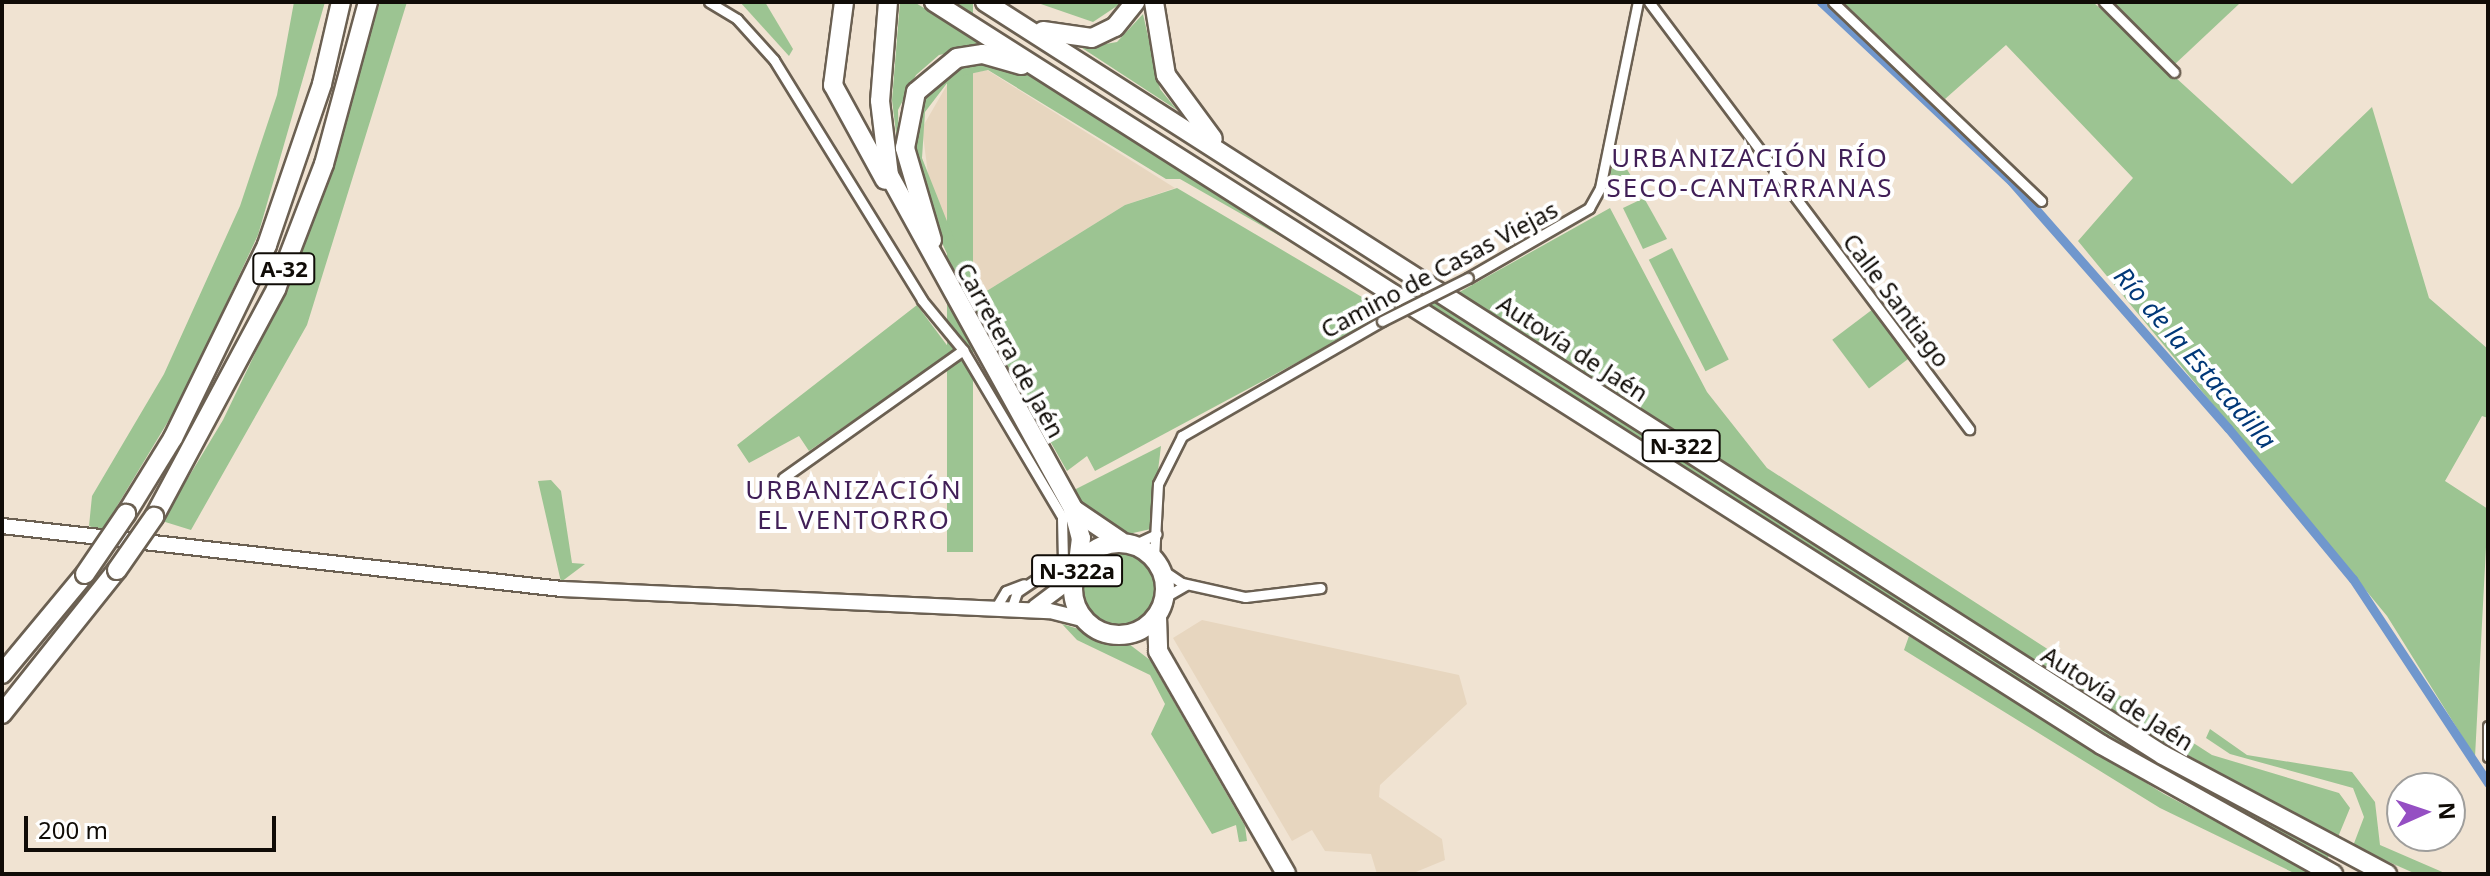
<!DOCTYPE html>
<meta charset="utf-8">
<style>
body{margin:0}
#map{position:relative;width:2490px;height:876px;overflow:hidden;background:#f0e3d2;font-family:"Noto Sans",sans-serif}
div>[style]{position:absolute}
.built>*{inset:0;background:#e7d6bf}
.green>*{inset:0;background:#9cc492;transform-origin:0 0}
.round{border-radius:50%}
.canal>*{height:9px;margin:-4.5px;padding:0 4.5px;transform-origin:4.5px;border-radius:4.5px;background:#7097cd}
.roads{filter:drop-shadow(2px 0 #6b6052) drop-shadow(-2px 0 #6b6052) drop-shadow(0 2px #6b6052) drop-shadow(0 -2px #6b6052)}
.street>*{height:9px;margin:-4.5px;padding:0 4.5px;transform-origin:4.5px;border-radius:4.5px;background:#fff}
.secondary>*{height:14px;margin:-7px;padding:0 7px;transform-origin:7px;border-radius:7px;background:#fff}
.highway>*{height:18px;margin:-9px;padding:0 9px;transform-origin:9px;border-radius:9px;background:#fff}
.highway>.ring{margin:-9px;padding:0;box-sizing:content-box;background:none;border:18px solid #fff;border-radius:50%}
.bridges{filter:drop-shadow(2px 0 #6b6052) drop-shadow(-2px 0 #6b6052) drop-shadow(0 2px #6b6052) drop-shadow(0 -2px #6b6052)}
.street-bridge>*{height:9px;margin:-4.5px;padding:0 4.5px;transform-origin:4.5px;border-radius:4.5px;background:#fff}
.highway-bridge>*{height:18px;margin:-9px;padding:0 9px;transform-origin:9px;border-radius:9px;background:#fff}
span{translate:-50% -50%;white-space:nowrap;text-align:center;line-height:1.15;-webkit-text-stroke:8px #fff;paint-order:stroke}
.shield-label span{padding:2px 6px;background:#fff;border:2px solid;border-radius:6px;-webkit-text-stroke-width:0}
.shield-label{font-size:22px;color:#100c07;font-weight:700}
.street-label{font-size:24px;color:#100c07}
.neighbourhood-label{font-size:26px;color:#411f57;letter-spacing:2px}
.water-label{font-size:26px;color:#013878;font-style:italic}
.frame{position:absolute;inset:0;border:4px solid #100c07;pointer-events:none}
.north{position:absolute;left:2386px;top:772px;width:80px;height:80px;box-sizing:border-box;background:#fff;border:2px solid #9f9e9c;border-radius:50%;rotate:87deg;font-size:22px;font-weight:700;line-height:32px;text-align:center;color:#100c07}
.north::after{content:'';display:block;margin:auto;width:28px;height:36px;background:#954fc3;clip-path:polygon(50% 0,100% 100%,50% 72%,0 100%)}
.scale{position:absolute;left:24px;top:816px;width:252px;height:36px;box-sizing:border-box;border:4px solid #100c07;border-top:0;padding-left:10px;font-size:24px;line-height:28px;white-space:nowrap;color:#100c07;-webkit-text-stroke:6px #fff;paint-order:stroke}
</style>
<div id="map">
<div class="built">
<i style="clip-path:polygon(987px 70px,1175px 188px,1125px 205px,977px 297px,930px 189px,922px 128px,951px 78px)"></i>
<i style="clip-path:polygon(1202px 620px,1459px 675px,1467px 704px,1380px 785px,1379px 797px,1442px 839px,1445px 860px,1411px 874px,1377px 874px,1371px 854px,1325px 851px,1312px 830px,1292px 841px,1173px 638px)"></i>
</div>
<div class="green">
<i style="clip-path:polygon(294px 2px,325px 2px,258px 235px,181px 400px,102px 531px,89px 526px,92px 496px,164px 374px,240px 206px,277px 95px)"></i>
<i style="clip-path:polygon(380px 2px,407px 2px,307px 325px,191px 530px,162px 521px,223px 420px,299px 262px)"></i>
<i style="clip-path:polygon(740px 2px,765px 2px,793px 49px,789px 56px)"></i>
<i style="clip-path:polygon(900px 2px,914px 2px,986px 45px,939px 55px,916px 75px,898px 110px,899px 157px,892px 100px)"></i>
<i style="left:947px;top:2px;width:26px;height:550px"></i>
<i style="clip-path:polygon(1035px 2px,1123px 2px,1093px 22px)"></i>
<i style="clip-path:polygon(1843px 2px,2093px 2px,2292px 184px,2372px 107px,2429px 298px,2488px 349px,2488px 418px,2482px 416px,2445px 481px,2488px 509px,2475px 757px,2387px 616px,2078px 241px,2133px 178px,2006px 45px,1945px 99px)"></i>
<i style="clip-path:polygon(2114px 2px,2237px 2px,2239px 4px,2174px 65px)"></i>
<i style="clip-path:polygon(1143px 14px,1160px 89px,1177px 110px,1082px 48px,1117px 42px)"></i>
<i style="clip-path:polygon(974px 62px,1015px 68px,1053px 87px,1399px 304px,1180px 179px,1166px 179px,988px 70px,951px 78px,925px 112px,922px 158px,977px 297px,1125px 205px,1177px 188px,1389px 313px,1095px 471px,1087px 456px,1067px 471px,958px 278px,933px 223px,913px 145px,923px 93px,956px 66px)"></i>
<i style="clip-path:polygon(1622px 161px,1640px 191px,1617px 191px,1609px 171px)"></i>
<i style="clip-path:polygon(1644px 198px,1667px 239px,1643px 249px,1623px 208px)"></i>
<i style="clip-path:polygon(1610px 208px,1707px 392px,1767px 468px,2212px 755px,2339px 793px,2350px 808px,2338px 837px,2158px 739px,1456px 294px)"></i>
<i style="left:1672px;top:248px;width:125px;height:26px;rotate:63deg"></i>
<i style="clip-path:polygon(1441px 299px,2233px 802px,2331px 852px,2324px 865px,2213px 806px,1426px 307px)"></i>
<i style="clip-path:polygon(917px 305px,952px 352px,809px 451px,799px 436px,749px 463px,737px 445px)"></i>
<i style="left:1873px;top:309px;width:61px;height:51px;rotate:53deg"></i>
<i style="clip-path:polygon(1161px 446px,1151px 529px,1124px 535px,1088px 511px,1074px 490px)"></i>
<i style="clip-path:polygon(551px 480px,561px 491px,572px 563px,585px 564px,561px 582px,538px 481px)"></i>
<i class="round" style="left:1079px;top:549px;width:80px;height:80px"></i>
<i style="clip-path:polygon(1062px 624px,1129px 644px,1150px 660px,1245px 826px,1247px 841px,1239px 842px,1236px 825px,1212px 834px,1151px 734px,1165px 704px,1150px 675px,1077px 640px)"></i>
<i style="clip-path:polygon(1909px 636px,2164px 794px,2316px 874px,2296px 874px,2160px 808px,1904px 650px)"></i>
<i style="clip-path:polygon(2210px 729px,2247px 755px,2352px 772px,2375px 802px,2380px 845px,2447px 874px,2416px 874px,2353px 846px,2364px 817px,2353px 788px,2230px 754px,2206px 738px)"></i>
</div>
<div class="canal">
<i style="left:1821px;top:2px;width:261px;rotate:43.3deg"></i>
<i style="left:2011px;top:181px;width:329px;rotate:48.7deg"></i>
<i style="left:2228px;top:428px;width:196px;rotate:50.4deg"></i>
<i style="left:2353px;top:579px;width:245px;rotate:56.5deg"></i>
</div>
<div class="roads">
<div class="street">
<i style="left:709px;top:2px;width:33px;rotate:31deg"></i>
<i style="left:737px;top:19px;width:55px;rotate:47.9deg"></i>
<i style="left:774px;top:60px;width:282px;rotate:58.3deg"></i>
<i style="left:922px;top:300px;width:65px;rotate:50.6deg"></i>
<i style="left:963px;top:350px;width:194px;rotate:59.3deg"></i>
<i style="left:1062px;top:517px;width:44px;rotate:88.7deg"></i>
<i style="left:1063px;top:561px;width:55px;rotate:146deg"></i>
<i style="left:1017px;top:592px;width:18px;rotate:109deg"></i>
<i style="left:1649px;top:2px;width:534px;rotate:53.15deg"></i>
<i style="left:1833px;top:2px;width:288px;rotate:43.7deg"></i>
<i style="left:2104px;top:2px;width:99px;rotate:45deg"></i>
<i style="left:1468px;top:278px;width:140px;rotate:-30deg"></i>
<i style="left:1589px;top:208px;width:23px;rotate:-61deg"></i>
<i style="left:1600px;top:188px;width:190px;rotate:-78.5deg"></i>
<i style="left:783px;top:478px;width:221px;rotate:-35.4deg"></i>
<i style="left:1133px;top:545px;width:26px;rotate:-25deg"></i>
<i style="left:1154px;top:558px;width:74px;rotate:-86.9deg"></i>
<i style="left:1158px;top:484px;width:54px;rotate:-63.4deg"></i>
<i style="left:1182px;top:436px;width:231px;rotate:-29.9deg"></i>
<i style="left:1161px;top:569px;width:25px;rotate:34deg"></i>
<i style="left:1182px;top:583px;width:65px;rotate:12.5deg"></i>
<i style="left:1245px;top:597px;width:76px;rotate:-6.8deg"></i>
<i style="left:1165px;top:597px;width:24px;rotate:-30deg"></i>
<i style="left:995px;top:609px;width:21px;rotate:-59deg"></i>
<i style="left:1006px;top:591px;width:19px;rotate:-21deg"></i>
<i style="left:2488px;top:726px;width:31px;rotate:90deg"></i>
</div>
<div class="secondary">
<i style="left:2px;top:526px;width:564px;rotate:6.42deg"></i>
<i style="left:562px;top:589px;width:488px;rotate:2.6deg"></i>
<i style="left:1050px;top:611px;width:36px;rotate:14deg"></i>
<i style="left:1035px;top:607px;width:50px;rotate:-36.9deg"></i>
</div>
<div class="highway">
<i style="left:844px;top:2px;width:84px;rotate:97.5deg"></i>
<i style="left:833px;top:85px;width:108px;rotate:61.3deg"></i>
<i style="left:888px;top:2px;width:99px;rotate:94.6deg"></i>
<i style="left:880px;top:101px;width:75px;rotate:83.1deg"></i>
<i style="left:889px;top:175px;width:381px;rotate:61.1deg"></i>
<i style="left:1073px;top:509px;width:30px;rotate:75deg"></i>
<i style="left:1081px;top:538px;width:31px;rotate:97deg"></i>
<i style="left:934px;top:2px;width:1384px;rotate:32.46deg"></i>
<i style="left:2102px;top:745px;width:265px;rotate:29.2deg"></i>
<i style="left:985px;top:2px;width:1398px;rotate:32.59deg"></i>
<i style="left:2163px;top:755px;width:254px;rotate:28deg"></i>
<i style="left:1154px;top:2px;width:74px;rotate:80.7deg"></i>
<i style="left:1166px;top:75px;width:79px;rotate:53.7deg"></i>
<i style="left:1043px;top:31px;width:49px;rotate:8.1deg"></i>
<i style="left:1092px;top:38px;width:25px;rotate:-26deg"></i>
<i style="left:1115px;top:27px;width:32px;rotate:-51deg"></i>
<i style="left:932px;top:240px;width:96px;rotate:-106.4deg"></i>
<i style="left:905px;top:148px;width:57px;rotate:-78.9deg"></i>
<i style="left:916px;top:92px;width:53px;rotate:-39.7deg"></i>
<i style="left:957px;top:58px;width:26px;rotate:-9deg"></i>
<i style="left:983px;top:54px;width:40px;rotate:16deg"></i>
<i style="left:1073px;top:509px;width:57px;rotate:34.2deg"></i>
<i style="left:126px;top:514px;width:89px;rotate:-58.3deg"></i>
<i style="left:173px;top:438px;width:215px;rotate:-64deg"></i>
<i style="left:267px;top:245px;width:170px;rotate:-71.1deg"></i>
<i style="left:322px;top:84px;width:84px;rotate:-77deg"></i>
<i style="left:154px;top:517px;width:259px;rotate:-61.8deg"></i>
<i style="left:276px;top:289px;width:134px;rotate:-69deg"></i>
<i style="left:324px;top:164px;width:168px;rotate:-74.8deg"></i>
<i class="ring" style="left:1073px;top:543px;width:74px;height:74px"></i>
<i style="left:1157px;top:617px;width:34px;rotate:88deg"></i>
<i style="left:1158px;top:651px;width:257px;rotate:60.1deg"></i>
<i style="left:2px;top:674px;width:130px;rotate:-50.3deg"></i>
<i style="left:2px;top:714px;width:184px;rotate:-51.4deg"></i>
</div>
</div>
<div class="bridges">
<div class="street-bridge">
<i style="left:1382px;top:321px;width:96px;rotate:-26.6deg"></i>
</div>
<div class="highway-bridge">
<i style="left:117px;top:570px;width:65px;rotate:-55.1deg"></i>
<i style="left:85px;top:574px;width:73px;rotate:-55.7deg"></i>
</div>
</div>
<div class="shield-label">
<span style="left:284px;top:269px">A-32</span>
<span style="left:1681px;top:446px">N-322</span>
<span style="left:1077px;top:571px">N-322a</span>
</div>
<div class="street-label">
<span style="left:1439px;top:269px;rotate:-28deg">Camino de Casas Viejas</span>
<span style="left:1897px;top:300px;rotate:53deg">Calle Santiago</span>
<span style="left:1573px;top:348px;rotate:33deg">Autovía de Jaén</span>
<span style="left:1011px;top:350px;rotate:61deg">Carretera de Jaén</span>
<span style="left:2118px;top:698px;rotate:32deg">Autovía de Jaén</span>
</div>
<div class="neighbourhood-label">
<span style="left:1750px;top:173px">URBANIZACIÓN RÍO<br>SECO-CANTARRANAS</span>
<span style="left:854px;top:505px">URBANIZACIÓN<br>EL VENTORRO</span>
</div>
<div class="water-label">
<span style="left:2195px;top:358px;rotate:49deg">Río de la Estacadilla</span>
</div>
<div class="frame"></div>
<div class="north">N</div>
<div class="scale">200 m</div>
</div>
